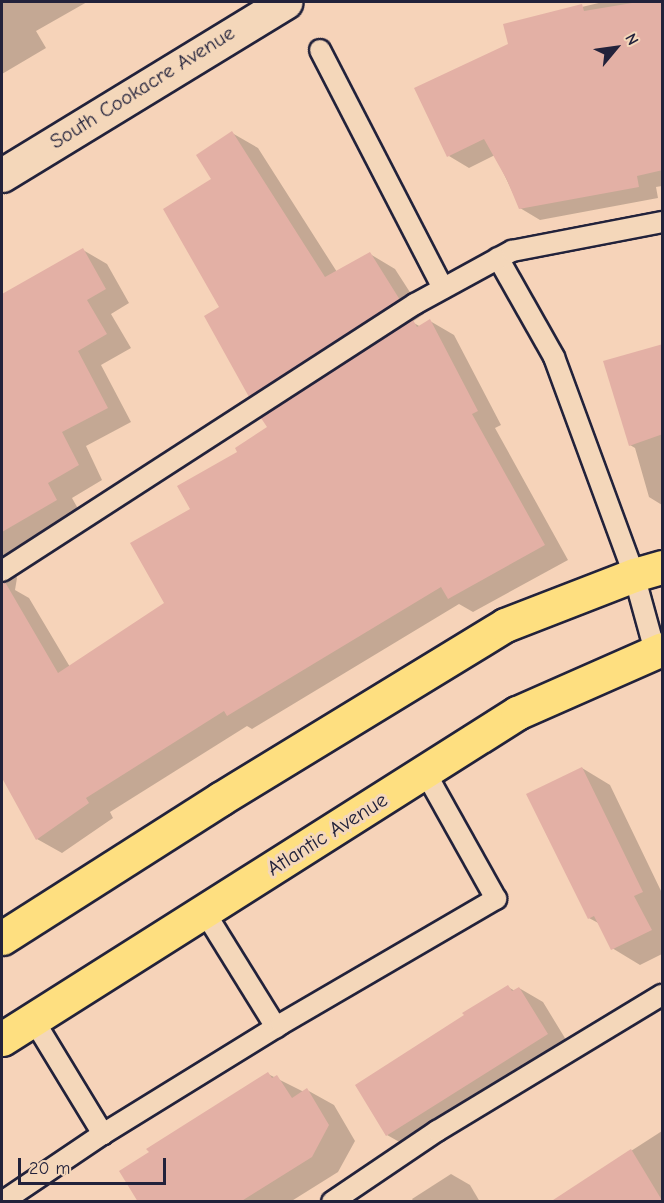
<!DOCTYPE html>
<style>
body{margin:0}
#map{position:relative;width:664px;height:1203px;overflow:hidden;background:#f6d3b9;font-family:"Comic Neue",sans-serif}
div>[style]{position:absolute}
.shadow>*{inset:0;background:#0003}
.building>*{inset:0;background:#e3b0a5}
.roads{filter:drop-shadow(2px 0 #22223b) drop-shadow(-2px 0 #22223b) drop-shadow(0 2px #22223b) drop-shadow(0 -2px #22223b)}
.service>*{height:20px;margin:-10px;padding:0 10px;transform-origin:10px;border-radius:10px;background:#f4d7ba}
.minor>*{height:33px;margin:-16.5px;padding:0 16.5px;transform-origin:16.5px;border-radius:16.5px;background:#f4d7ba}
.primary>*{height:33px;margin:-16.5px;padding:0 16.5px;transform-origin:16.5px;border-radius:16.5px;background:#fedf80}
span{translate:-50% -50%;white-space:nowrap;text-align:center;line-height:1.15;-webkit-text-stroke:6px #f4d7ba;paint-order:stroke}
.street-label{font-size:21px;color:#22223b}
.frame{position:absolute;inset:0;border:3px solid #22223b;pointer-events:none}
.north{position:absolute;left:586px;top:18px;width:60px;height:60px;-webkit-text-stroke:4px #f4d7ba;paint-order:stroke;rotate:61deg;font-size:16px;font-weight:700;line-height:24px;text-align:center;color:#22223b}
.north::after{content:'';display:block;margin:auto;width:21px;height:27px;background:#22223b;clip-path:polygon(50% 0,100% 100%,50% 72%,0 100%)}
.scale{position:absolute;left:18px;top:1158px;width:148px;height:27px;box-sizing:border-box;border:3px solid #22223b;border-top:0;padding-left:8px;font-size:18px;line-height:21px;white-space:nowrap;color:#22223b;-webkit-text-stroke:4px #f4d7ba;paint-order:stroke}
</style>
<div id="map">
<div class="shadow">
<i style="clip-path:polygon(2px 2px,87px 2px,36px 31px,46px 48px,2px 74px)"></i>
<i style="clip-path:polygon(603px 2px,662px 2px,662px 186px,656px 187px,658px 198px,540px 220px,520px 208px,495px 155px,469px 168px,449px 156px,510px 44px,505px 25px)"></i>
<i style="clip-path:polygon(232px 133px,258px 148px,337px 272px,370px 254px,395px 269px,424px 314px,412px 322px,421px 327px,430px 321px,454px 335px,501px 425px,495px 428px,568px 560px,473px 612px,459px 604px,252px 729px,247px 726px,110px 812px,113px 818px,62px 853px,37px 839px,2px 775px,2px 675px,7px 671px,2px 663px,2px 296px,83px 250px,107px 264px,129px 303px,111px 314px,131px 348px,101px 365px,131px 422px,86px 446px,102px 480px,72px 498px,81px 514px,5px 557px,17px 578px,15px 590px,29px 598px,70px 667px,166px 604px,193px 510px,239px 452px,269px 428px,276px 410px,250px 396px,221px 308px,213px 179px)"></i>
<i style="clip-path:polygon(662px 346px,662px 505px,649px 497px,635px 448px,630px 445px)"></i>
<i style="clip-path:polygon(582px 768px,610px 785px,662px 893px,662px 954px,640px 965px,612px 948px,600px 924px,589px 918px)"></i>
<i style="clip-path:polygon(508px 987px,515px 991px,519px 988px,543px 1002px,571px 1048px,412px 1149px,387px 1135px)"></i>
<i style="clip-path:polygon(268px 1074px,304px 1092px,307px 1090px,334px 1105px,355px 1141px,338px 1172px,290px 1202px,140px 1202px)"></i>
<i style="clip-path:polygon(662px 1131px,662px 1202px,586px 1180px)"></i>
<i style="clip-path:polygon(451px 1174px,470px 1185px,480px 1202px,414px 1202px,412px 1199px)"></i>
</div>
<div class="building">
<i style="clip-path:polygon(638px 2px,663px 2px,663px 170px,637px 176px,639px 187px,519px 209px,507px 180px,484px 139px,447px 157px,414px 88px,508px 44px,503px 24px,582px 4px,584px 11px)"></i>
<i style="clip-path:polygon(232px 131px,325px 277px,370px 252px,400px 300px,249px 397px,204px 316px,219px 307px,163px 209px,211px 179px,196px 155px)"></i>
<i style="clip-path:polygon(83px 248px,106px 289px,87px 300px,107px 334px,78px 351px,108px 408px,62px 432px,79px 465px,48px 483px,57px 500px,2px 532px,2px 294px)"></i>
<i style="clip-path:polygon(430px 319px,478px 411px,472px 414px,545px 545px,448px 599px,441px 587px,227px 716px,224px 711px,86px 798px,89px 803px,36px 840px,2px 778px,2px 583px,5px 582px,58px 673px,164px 603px,130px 543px,190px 509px,177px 486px,237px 452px,235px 448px,267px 427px,261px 418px,413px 320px,417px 327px)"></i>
<i style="clip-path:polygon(663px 344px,663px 434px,629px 446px,603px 361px)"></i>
<i style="clip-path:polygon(582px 767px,643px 892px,634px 896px,652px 930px,611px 950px,594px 916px,588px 919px,526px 794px)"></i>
<i style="clip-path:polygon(508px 985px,512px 991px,519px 987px,548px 1034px,386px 1136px,355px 1085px,464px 1015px,462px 1013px)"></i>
<i style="clip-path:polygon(268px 1072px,272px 1078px,277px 1075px,292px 1098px,307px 1088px,329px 1125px,312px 1157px,240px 1202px,138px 1202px,119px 1171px,149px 1152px,146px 1149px)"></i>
<i style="clip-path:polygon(631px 1149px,663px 1202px,550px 1202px)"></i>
</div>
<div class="roads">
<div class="service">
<i style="left:320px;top:50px;width:268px;rotate:62.7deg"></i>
<i style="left:498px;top:258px;width:114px;rotate:60.5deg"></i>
<i style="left:554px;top:357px;width:232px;rotate:69.8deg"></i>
<i style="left:634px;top:575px;width:79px;rotate:74.6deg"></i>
<i style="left:2px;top:571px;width:492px;rotate:-32.9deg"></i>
<i style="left:415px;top:304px;width:111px;rotate:-28.7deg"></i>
<i style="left:512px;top:251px;width:153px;rotate:-10.9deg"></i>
<i style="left:204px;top:911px;width:137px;rotate:58.2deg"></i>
<i style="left:33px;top:1019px;width:135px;rotate:58.7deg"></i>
<i style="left:2px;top:1202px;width:122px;rotate:-34deg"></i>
<i style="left:103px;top:1134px;width:209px;rotate:-31.7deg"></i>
<i style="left:281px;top:1024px;width:249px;rotate:-30.2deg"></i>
<i style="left:496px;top:899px;width:145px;rotate:-119.2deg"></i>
<i style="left:332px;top:1202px;width:127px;rotate:-34.1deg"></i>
<i style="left:437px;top:1131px;width:263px;rotate:-31.2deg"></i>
</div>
<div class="minor">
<i style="left:2px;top:175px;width:332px;rotate:-31.4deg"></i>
</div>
<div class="primary">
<i style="left:2px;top:938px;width:259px;rotate:-32.5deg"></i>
<i style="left:220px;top:799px;width:334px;rotate:-31.4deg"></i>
<i style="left:505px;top:625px;width:138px;rotate:-21.2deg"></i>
<i style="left:634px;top:575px;width:29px;rotate:-16deg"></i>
<i style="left:2px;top:1039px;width:610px;rotate:-32.33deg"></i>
<i style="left:517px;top:713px;width:158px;rotate:-23.8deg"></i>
</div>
</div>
<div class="street-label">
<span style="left:142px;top:87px;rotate:-32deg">South Cookacre Avenue</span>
<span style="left:327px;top:834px;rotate:-32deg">Atlantic Avenue</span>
</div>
<div class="frame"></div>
<div class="north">N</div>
<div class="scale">20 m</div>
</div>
